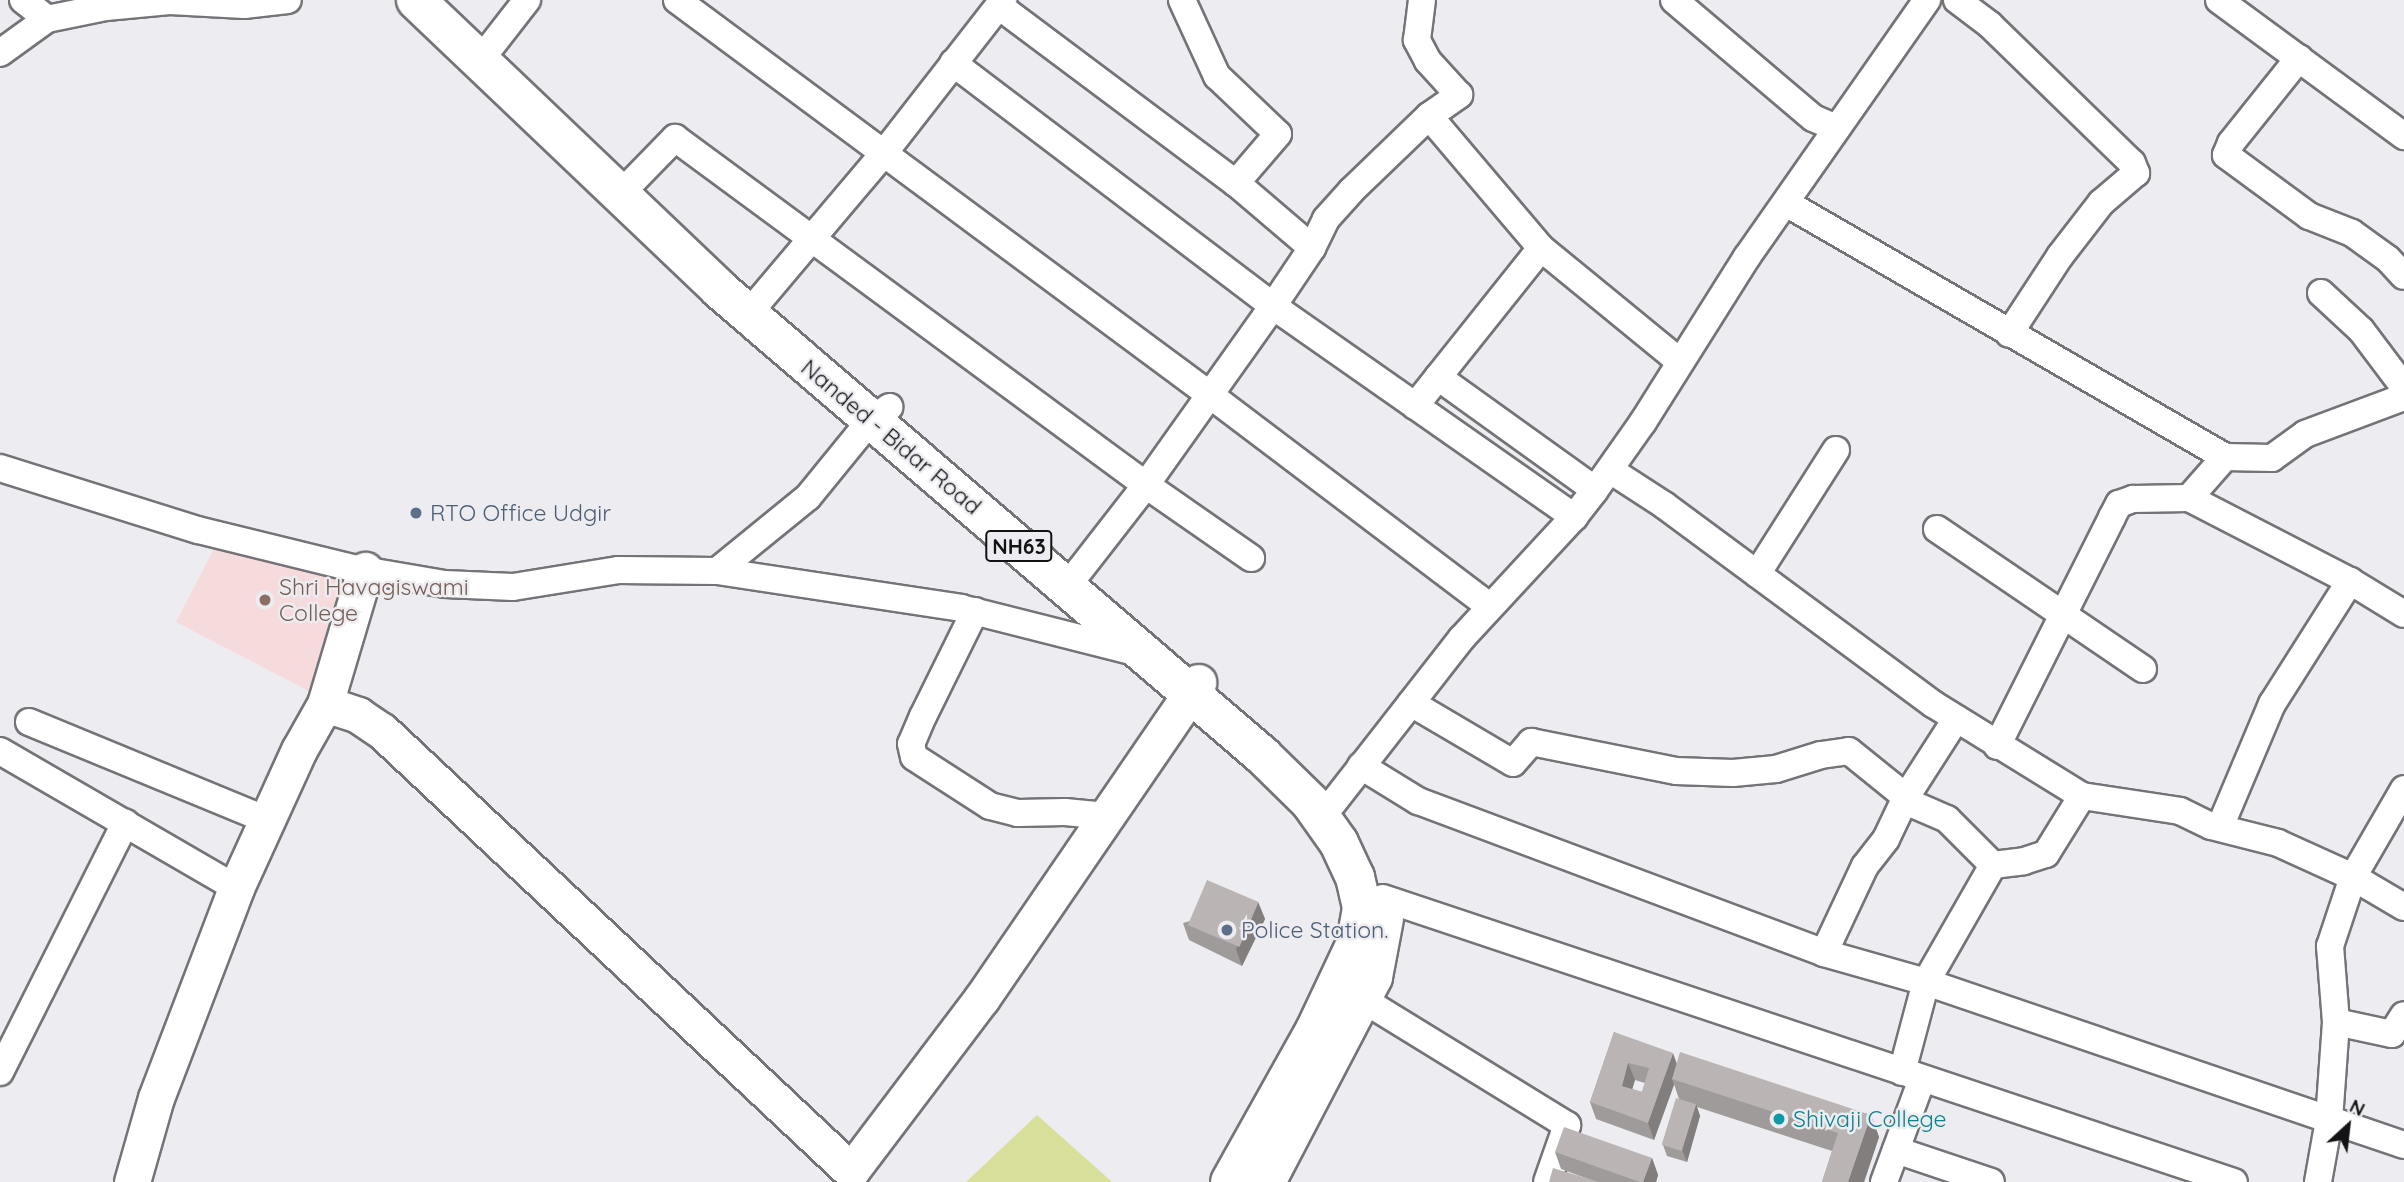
<!DOCTYPE html>
<style>
body{margin:0}
#map{position:relative;width:2404px;height:1182px;overflow:hidden;background:#ececf1;font-family:Quicksand,sans-serif}
div>[style]{position:absolute}
.education>*{inset:0;background:#f6dbdd}
.green>*{inset:0;background:#d7df9a}
.roads{filter:drop-shadow(2px 0 #747377) drop-shadow(-2px 0 #747377) drop-shadow(0 2px #747377) drop-shadow(0 -2px #747377)}
.minor>*{height:26px;margin:-13px;padding:0 13px;transform-origin:13px;border-radius:13px;background:#fff}
.major>*{height:35px;margin:-17.5px;padding:0 17.5px;transform-origin:17.5px;border-radius:17.5px;background:#fff}
.highway>*{height:38px;margin:-19px;padding:0 19px;transform-origin:19px;border-radius:19px;background:#fff}
.wall>*{inset:0;background:#a09b9b}
.shaded-wall>*{inset:0;background:#827e7e}
.building>*{inset:0;background:#bab4b4;transform-origin:0 0}
.dots>*{width:19px;height:19px;translate:-50% -50%;box-sizing:border-box;border:4px solid #ececf1;border-radius:50%}
span{translate:-50% -50%;white-space:nowrap;text-align:center;line-height:1.15;-webkit-text-stroke:5px #ececf1;paint-order:stroke}
.shield-label span{padding:2px 5px;background:#ececf1;border:2px solid;border-radius:5px;-webkit-text-stroke-width:0}
.shield-label{font-size:21px;color:#131214;font-weight:700}
.street-label{font-size:23px;color:#131214}
.service-label{font-size:23px;color:#4e5e75}
.left{translate:0 -50%;text-align:left}
.education-label{font-size:23px;color:#785e54}
.culture-label{font-size:23px;color:#0d838f}
.north{position:absolute;left:2313px;top:1091px;width:70px;height:70px;-webkit-text-stroke:5px #ececf1;paint-order:stroke;rotate:27deg;font-size:19px;font-weight:700;line-height:28px;text-align:center;color:#131214}
.north::after{content:'';display:block;margin:auto;width:24px;height:32px;background:#131214;clip-path:polygon(50% 0,100% 100%,50% 72%,0 100%)}
</style>
<div id="map">
<div class="education">
<i style="clip-path:polygon(216px 545px,351px 578px,309px 691px,176px 622px)"></i>
</div>
<div class="green">
<i style="clip-path:polygon(1037px 1115px,1112px 1182px,966px 1182px)"></i>
</div>
<div class="roads">
<div class="minor">
<i style="left:23px;top:0;width:31px;rotate:38deg"></i>
<i style="left:677px;top:0;width:663px;rotate:36.54deg"></i>
<i style="left:1210px;top:395px;width:350px;rotate:37.1deg"></i>
<i style="left:1182px;top:0;width:84px;rotate:65.3deg"></i>
<i style="left:1217px;top:76px;width:84px;rotate:43.6deg"></i>
<i style="left:1278px;top:134px;width:65px;rotate:130.6deg"></i>
<i style="left:1236px;top:183px;width:100px;rotate:40.5deg"></i>
<i style="left:1312px;top:248px;width:70px;rotate:123.9deg"></i>
<i style="left:1273px;top:306px;width:368px;rotate:35deg"></i>
<i style="left:1674px;top:0;width:182px;rotate:40.3deg"></i>
<i style="left:1813px;top:118px;width:26px;rotate:23deg"></i>
<i style="left:1957px;top:0;width:41px;rotate:37.1deg"></i>
<i style="left:1990px;top:25px;width:198px;rotate:44.2deg"></i>
<i style="left:2132px;top:163px;width:11px;rotate:68deg"></i>
<i style="left:2136px;top:173px;width:46px;rotate:139.4deg"></i>
<i style="left:2101px;top:203px;width:67px;rotate:127.7deg"></i>
<i style="left:2060px;top:256px;width:93px;rotate:123.2deg"></i>
<i style="left:2219px;top:0;width:230px;rotate:36.3deg"></i>
<i style="left:999px;top:6px;width:296px;rotate:36.8deg"></i>
<i style="left:492px;top:45px;width:57px;rotate:-52.1deg"></i>
<i style="left:0;top:53px;width:58px;rotate:-35.9deg"></i>
<i style="left:47px;top:19px;width:60px;rotate:-11.5deg"></i>
<i style="left:106px;top:7px;width:64px;rotate:-5.4deg"></i>
<i style="left:170px;top:1px;width:74px;rotate:3.1deg"></i>
<i style="left:244px;top:5px;width:44px;rotate:-6.5deg"></i>
<i style="left:2299px;top:58px;width:109px;rotate:128.7deg"></i>
<i style="left:2231px;top:143px;width:13px;rotate:113deg"></i>
<i style="left:2226px;top:155px;width:103px;rotate:36.3deg"></i>
<i style="left:2309px;top:216px;width:46px;rotate:21.6deg"></i>
<i style="left:2352px;top:233px;width:44px;rotate:35.8deg"></i>
<i style="left:2388px;top:259px;width:23px;rotate:47deg"></i>
<i style="left:953px;top:63px;width:402px;rotate:37.2deg"></i>
<i style="left:1273px;top:306px;width:219px;rotate:125.4deg"></i>
<i style="left:1146px;top:485px;width:128px;rotate:34.8deg"></i>
<i style="left:1429px;top:116px;width:173px;rotate:49.7deg"></i>
<i style="left:1541px;top:248px;width:178px;rotate:39.3deg"></i>
<i style="left:634px;top:180px;width:59px;rotate:-45.7deg"></i>
<i style="left:675px;top:138px;width:585px;rotate:36.38deg"></i>
<i style="left:1146px;top:485px;width:114px;rotate:127.9deg"></i>
<i style="left:1786px;top:203px;width:507px;rotate:30.05deg"></i>
<i style="left:2225px;top:457px;width:47px;rotate:1.2deg"></i>
<i style="left:2272px;top:458px;width:41px;rotate:-36deg"></i>
<i style="left:2305px;top:434px;width:106px;rotate:-20.5deg"></i>
<i style="left:1312px;top:248px;width:32px;rotate:-64deg"></i>
<i style="left:1326px;top:219px;width:38px;rotate:-48deg"></i>
<i style="left:1351px;top:191px;width:108px;rotate:-43.9deg"></i>
<i style="left:1429px;top:116px;width:37px;rotate:-35deg"></i>
<i style="left:1459px;top:95px;width:46px;rotate:-132.4deg"></i>
<i style="left:1428px;top:61px;width:24px;rotate:-118deg"></i>
<i style="left:1417px;top:40px;width:40px;rotate:-82.9deg"></i>
<i style="left:2321px;top:293px;width:54px;rotate:42.8deg"></i>
<i style="left:2361px;top:330px;width:71px;rotate:53deg"></i>
<i style="left:748px;top:314px;width:211px;rotate:-49.8deg"></i>
<i style="left:884px;top:153px;width:194px;rotate:-52.1deg"></i>
<i style="left:1438px;top:377px;width:193px;rotate:35.7deg"></i>
<i style="left:1415px;top:406px;width:202px;rotate:-51.4deg"></i>
<i style="left:0;top:468px;width:207px;rotate:17.4deg"></i>
<i style="left:198px;top:530px;width:164px;rotate:13.8deg"></i>
<i style="left:357px;top:569px;width:89px;rotate:9.7deg"></i>
<i style="left:445px;top:584px;width:68px;rotate:2.5deg"></i>
<i style="left:513px;top:587px;width:106px;rotate:-9.2deg"></i>
<i style="left:618px;top:570px;width:99px;rotate:0.6deg"></i>
<i style="left:717px;top:571px;width:247px;rotate:8.6deg"></i>
<i style="left:961px;top:608px;width:179px;rotate:14.2deg"></i>
<i style="left:1610px;top:470px;width:64px;rotate:32.9deg"></i>
<i style="left:1664px;top:505px;width:335px;rotate:36.5deg"></i>
<i style="left:1933px;top:704px;width:175px;rotate:31.7deg"></i>
<i style="left:2082px;top:796px;width:99px;rotate:8.7deg"></i>
<i style="left:2180px;top:811px;width:34px;rotate:26deg"></i>
<i style="left:2211px;top:826px;width:69px;rotate:14.2deg"></i>
<i style="left:2278px;top:843px;width:82px;rotate:24.4deg"></i>
<i style="left:2353px;top:877px;width:59px;rotate:30.5deg"></i>
<i style="left:2189px;top:498px;width:55px;rotate:-48.7deg"></i>
<i style="left:1937px;top:529px;width:249px;rotate:34.2deg"></i>
<i style="left:717px;top:571px;width:117px;rotate:-39.1deg"></i>
<i style="left:808px;top:497px;width:98px;rotate:-50.8deg"></i>
<i style="left:870px;top:421px;width:24px;rotate:-36deg"></i>
<i style="left:1757px;top:574px;width:147px;rotate:-57.5deg"></i>
<i style="left:975px;top:611px;width:117px;rotate:116.3deg"></i>
<i style="left:923px;top:716px;width:30px;rotate:113deg"></i>
<i style="left:911px;top:744px;width:13px;rotate:77deg"></i>
<i style="left:914px;top:757px;width:90px;rotate:32.8deg"></i>
<i style="left:990px;top:806px;width:29px;rotate:14deg"></i>
<i style="left:1018px;top:813px;width:47px;rotate:-1.2deg"></i>
<i style="left:1065px;top:812px;width:42px;rotate:5.4deg"></i>
<i style="left:1411px;top:703px;width:118px;rotate:30.5deg"></i>
<i style="left:1513px;top:763px;width:28px;rotate:-49deg"></i>
<i style="left:1531px;top:742px;width:148px;rotate:11.3deg"></i>
<i style="left:1676px;top:771px;width:57px;rotate:2deg"></i>
<i style="left:1733px;top:773px;width:43px;rotate:-5.3deg"></i>
<i style="left:1776px;top:769px;width:47px;rotate:-17.3deg"></i>
<i style="left:1821px;top:755px;width:28px;rotate:-8deg"></i>
<i style="left:1849px;top:751px;width:73px;rotate:38.9deg"></i>
<i style="left:1906px;top:797px;width:93px;rotate:-57.3deg"></i>
<i style="left:29px;top:722px;width:260px;rotate:22.4deg"></i>
<i style="left:1997px;top:746px;width:256px;rotate:-63.3deg"></i>
<i style="left:2112px;top:517px;width:15px;rotate:-62deg"></i>
<i style="left:2119px;top:504px;width:15px;rotate:-20deg"></i>
<i style="left:2133px;top:499px;width:56px;rotate:-1deg"></i>
<i style="left:2189px;top:498px;width:181px;rotate:27.3deg"></i>
<i style="left:2350px;top:581px;width:63px;rotate:31.4deg"></i>
<i style="left:0;top:751px;width:273px;rotate:30.1deg"></i>
<i style="left:1361px;top:766px;width:67px;rotate:31.6deg"></i>
<i style="left:1418px;top:801px;width:434px;rotate:20.5deg"></i>
<i style="left:1824px;top:953px;width:106px;rotate:15.9deg"></i>
<i style="left:1926px;top:982px;width:505px;rotate:18.83deg"></i>
<i style="left:2404px;top:789px;width:102px;rotate:120.1deg"></i>
<i style="left:2353px;top:877px;width:73px;rotate:108.4deg"></i>
<i style="left:2330px;top:946px;width:76px;rotate:85.5deg"></i>
<i style="left:2336px;top:1022px;width:57px;rotate:12.1deg"></i>
<i style="left:2392px;top:1034px;width:22px;rotate:-58deg"></i>
<i style="left:1333px;top:803px;width:208px;rotate:-52deg"></i>
<i style="left:1461px;top:639px;width:166px;rotate:-47.2deg"></i>
<i style="left:1574px;top:517px;width:34px;rotate:-52deg"></i>
<i style="left:1595px;top:490px;width:83px;rotate:-54.8deg"></i>
<i style="left:1643px;top:422px;width:195px;rotate:-57.8deg"></i>
<i style="left:1747px;top:257px;width:314px;rotate:-55deg"></i>
<i style="left:2220px;top:827px;width:134px;rotate:-67.1deg"></i>
<i style="left:2272px;top:704px;width:146px;rotate:-57.6deg"></i>
<i style="left:1383px;top:898px;width:897px;rotate:18.46deg"></i>
<i style="left:1824px;top:953px;width:96px;rotate:-64.8deg"></i>
<i style="left:1865px;top:866px;width:34px;rotate:-52deg"></i>
<i style="left:1886px;top:839px;width:47px;rotate:-64.5deg"></i>
<i style="left:1906px;top:797px;width:7px;rotate:56deg"></i>
<i style="left:1910px;top:803px;width:40px;rotate:23.4deg"></i>
<i style="left:1947px;top:819px;width:65px;rotate:45deg"></i>
<i style="left:1993px;top:865px;width:31px;rotate:-7deg"></i>
<i style="left:2024px;top:861px;width:23px;rotate:-18deg"></i>
<i style="left:2046px;top:854px;width:68px;rotate:-58.2deg"></i>
<i style="left:1362px;top:999px;width:241px;rotate:31.6deg"></i>
<i style="left:1567px;top:1125px;width:60px;rotate:109.3deg"></i>
<i style="left:0;top:1072px;width:279px;rotate:-63.3deg"></i>
<i style="left:1902px;top:1072px;width:93px;rotate:-75.1deg"></i>
<i style="left:1926px;top:982px;width:135px;rotate:-60.2deg"></i>
<i style="left:1896px;top:1150px;width:100px;rotate:18.6deg"></i>
<i style="left:1884px;top:1182px;width:110px;rotate:-69.7deg"></i>
<i style="left:2318px;top:1182px;width:63px;rotate:-79.9deg"></i>
<i style="left:2329px;top:1120px;width:98px;rotate:-85.9deg"></i>
</div>
<div class="major">
<i style="left:325px;top:704px;width:140px;rotate:-73.4deg"></i>
<i style="left:132px;top:1182px;width:87px;rotate:-74.1deg"></i>
<i style="left:156px;top:1098px;width:225px;rotate:-69.1deg"></i>
<i style="left:236px;top:888px;width:152px;rotate:-65.5deg"></i>
<i style="left:299px;top:750px;width:53px;rotate:-60.5deg"></i>
<i style="left:325px;top:704px;width:35px;rotate:18deg"></i>
<i style="left:358px;top:715px;width:29px;rotate:34deg"></i>
<i style="left:382px;top:731px;width:643px;rotate:43.17deg"></i>
<i style="left:851px;top:1171px;width:217px;rotate:-52.9deg"></i>
<i style="left:982px;top:998px;width:383px;rotate:-55.6deg"></i>
</div>
<div class="highway">
<i style="left:416px;top:0;width:419px;rotate:43.6deg"></i>
<i style="left:719px;top:289px;width:717px;rotate:40.64deg"></i>
<i style="left:1263px;top:756px;width:66px;rotate:44.4deg"></i>
<i style="left:1310px;top:802px;width:50px;rotate:54.7deg"></i>
<i style="left:1339px;top:843px;width:38px;rotate:65deg"></i>
<i style="left:1355px;top:877px;width:32px;rotate:77deg"></i>
<i style="left:1362px;top:908px;width:36px;rotate:100deg"></i>
<i style="left:1356px;top:943px;width:96px;rotate:115.2deg"></i>
<i style="left:1315px;top:1030px;width:174px;rotate:119.2deg"></i>
<i style="left:1266px;top:1182px;width:231px;rotate:-62.4deg"></i>
<i style="left:1373px;top:977px;width:59px;rotate:-79.3deg"></i>
</div>
</div>
<div class="wall">
<i style="clip-path:polygon(1258px 902px,1265px 919px,1242px 966px,1189px 940px,1183px 923px)"></i>
<i style="clip-path:polygon(evenodd,1614px 1032px,1677px 1064px,1871px 1115px,1879px 1137px,1864px 1182px,1822px 1182px,1832px 1151px,1697px 1107px,1700px 1116px,1687px 1162px,1667px 1156px,1663px 1145px,1679px 1099px,1674px 1084px,1654px 1140px,1596px 1119px,1590px 1102px,1614px 1032px,1635px 1080px,1645px 1083px,1642px 1092px,1632px 1089px,1635px 1080px)"></i>
<i style="clip-path:polygon(1555px 1152px,1652px 1158px,1658px 1175px,1656px 1182px,1549px 1182px,1591px 1180px,1561px 1169px)"></i>
</div>
<div class="shaded-wall">
<i style="clip-path:polygon(1258px 902px,1265px 919px,1242px 966px,1236px 949px)"></i>
<i style="clip-path:polygon(1673px 1053px,1679px 1070px,1672px 1079px,1674px 1085px,1654px 1140px,1648px 1123px)"></i>
<i style="clip-path:polygon(1628px 1063px,1635px 1080px,1628px 1103px,1622px 1086px)"></i>
<i style="clip-path:polygon(1696px 1104px,1700px 1116px,1687px 1162px,1682px 1150px)"></i>
<i style="clip-path:polygon(1871px 1115px,1879px 1137px,1864px 1182px,1848px 1182px)"></i>
<i style="clip-path:polygon(1652px 1158px,1658px 1175px,1656px 1182px,1643px 1182px)"></i>
</div>
<div class="building">
<i style="left:1207px;top:880px;width:56px;height:49px;rotate:23deg"></i>
<i style="clip-path:polygon(evenodd,1614px 1032px,1673px 1053px,1648px 1123px,1590px 1102px,1614px 1032px,1628px 1063px,1649px 1068px,1642px 1092px,1622px 1086px,1628px 1063px)"></i>
<i style="clip-path:polygon(1680px 1052px,1871px 1115px,1848px 1182px,1822px 1182px,1838px 1133px,1672px 1079px)"></i>
<i style="left:1676px;top:1098px;width:21px;height:49px;rotate:17deg"></i>
<i style="clip-path:polygon(1564px 1127px,1652px 1158px,1643px 1182px,1640px 1182px,1555px 1152px)"></i>
<i style="clip-path:polygon(1553px 1168px,1599px 1182px,1549px 1182px)"></i>
</div>
<div class="dots">
<i style="left:416px;top:513px;background:#5c6f8a"></i>
<i style="left:265px;top:600px;background:#8d6e63"></i>
<i style="left:1227px;top:930px;background:#5c6f8a"></i>
<i style="left:1779px;top:1119px;background:#0f9aa8"></i>
</div>
<div class="shield-label">
<span style="left:1019px;top:546px">NH63</span>
</div>
<div class="street-label">
<span style="left:891px;top:437px;rotate:40deg">Nanded - Bidar Road</span>
</div>
<div class="service-label">
<span class="left" style="left:430px;top:513px">RTO Office Udgir</span>
<span class="left" style="left:1241px;top:930px">Police Station.</span>
</div>
<div class="education-label">
<span class="left" style="left:279px;top:600px">Shri Havagiswami<br>College</span>
</div>
<div class="culture-label">
<span class="left" style="left:1793px;top:1119px">Shivaji College</span>
</div>
<div class="north">N</div>
</div>
